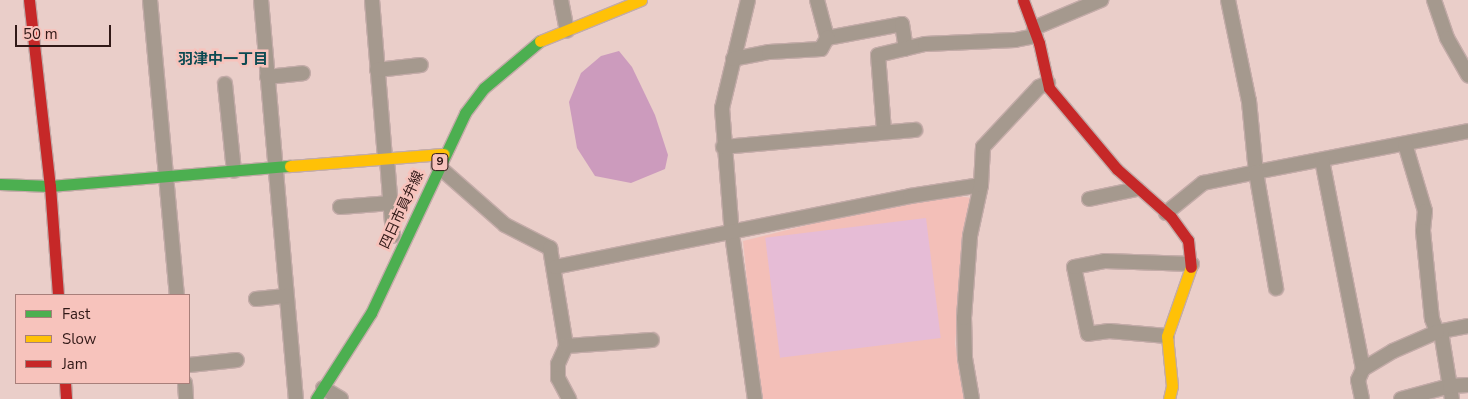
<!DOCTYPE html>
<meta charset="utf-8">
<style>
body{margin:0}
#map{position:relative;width:1468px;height:399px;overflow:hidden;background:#eacec9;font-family:"Nunito Sans","Noto Sans JP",sans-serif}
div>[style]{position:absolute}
.built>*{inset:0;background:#f3bfb8}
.green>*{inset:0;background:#e6bcd6;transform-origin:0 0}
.forest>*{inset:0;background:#cc9bbd}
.roads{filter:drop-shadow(1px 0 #c3aba8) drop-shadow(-1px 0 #c3aba8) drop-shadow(0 1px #c3aba8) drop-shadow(0 -1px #c3aba8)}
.street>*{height:14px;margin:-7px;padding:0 7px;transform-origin:7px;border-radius:7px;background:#a5998e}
.fast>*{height:11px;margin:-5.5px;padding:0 5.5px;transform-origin:5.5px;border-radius:5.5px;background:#4caf50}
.slow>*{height:11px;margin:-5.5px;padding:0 5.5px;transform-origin:5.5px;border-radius:5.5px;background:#ffc107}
.jam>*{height:11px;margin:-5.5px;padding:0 5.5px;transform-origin:5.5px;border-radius:5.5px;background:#c62828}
span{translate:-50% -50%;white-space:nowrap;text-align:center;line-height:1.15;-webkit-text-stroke:5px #f7c3bc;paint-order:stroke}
.shield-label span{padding:1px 4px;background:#f7c3bc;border:1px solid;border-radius:4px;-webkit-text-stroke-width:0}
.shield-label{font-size:12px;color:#311917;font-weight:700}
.street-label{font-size:14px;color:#311917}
.neighbourhood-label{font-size:15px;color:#0c4a52;font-weight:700}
.legend{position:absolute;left:15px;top:294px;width:175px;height:90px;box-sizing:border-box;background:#f7c3bc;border:1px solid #a87f7a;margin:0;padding:6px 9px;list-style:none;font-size:15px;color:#311917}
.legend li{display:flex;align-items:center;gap:10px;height:25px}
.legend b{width:25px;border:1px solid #a87f7a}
.scale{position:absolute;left:15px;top:25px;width:96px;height:22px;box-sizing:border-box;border:2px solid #311917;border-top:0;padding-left:6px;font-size:15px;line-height:18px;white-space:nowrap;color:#311917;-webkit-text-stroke:4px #f7c3bc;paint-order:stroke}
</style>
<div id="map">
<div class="built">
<i style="clip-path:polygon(951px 195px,972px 198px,967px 220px,955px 344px,966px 399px,759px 399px,743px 241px,876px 208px)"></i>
</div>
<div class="green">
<i style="left:926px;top:218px;width:121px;height:162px;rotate:83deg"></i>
</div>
<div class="forest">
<i style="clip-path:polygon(619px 51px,632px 67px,655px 115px,668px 155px,665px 169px,631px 183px,595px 176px,577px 148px,569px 102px,581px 73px,601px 56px)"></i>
</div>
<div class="roads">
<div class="street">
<i style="left:150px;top:0;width:296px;rotate:84.8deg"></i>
<i style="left:261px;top:0;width:401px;rotate:85deg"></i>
<i style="left:372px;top:0;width:160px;rotate:85.3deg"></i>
<i style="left:561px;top:0;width:31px;rotate:79deg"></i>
<i style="left:748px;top:0;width:111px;rotate:103.5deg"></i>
<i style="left:722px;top:108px;width:126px;rotate:85.5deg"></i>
<i style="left:732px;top:234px;width:167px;rotate:82.1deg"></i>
<i style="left:817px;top:0;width:39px;rotate:75deg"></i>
<i style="left:827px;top:38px;width:76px;rotate:-10.6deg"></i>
<i style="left:902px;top:24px;width:25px;rotate:81deg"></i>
<i style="left:1228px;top:0;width:103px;rotate:78.3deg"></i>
<i style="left:1249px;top:101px;width:71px;rotate:84.4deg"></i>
<i style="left:1256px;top:172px;width:216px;rotate:-10.9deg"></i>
<i style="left:1434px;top:0;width:40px;rotate:71.1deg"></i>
<i style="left:1447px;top:38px;width:43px;rotate:60.4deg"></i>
<i style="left:1034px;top:28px;width:73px;rotate:-22.7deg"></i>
<i style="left:733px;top:59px;width:37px;rotate:-11deg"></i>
<i style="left:769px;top:52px;width:52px;rotate:-3.3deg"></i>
<i style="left:821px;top:49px;width:13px;rotate:-61deg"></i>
<i style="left:377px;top:70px;width:44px;rotate:-6.5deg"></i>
<i style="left:267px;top:77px;width:36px;rotate:-6deg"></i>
<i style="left:225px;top:84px;width:87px;rotate:84.1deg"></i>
<i style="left:884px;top:131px;width:76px;rotate:-94.5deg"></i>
<i style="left:878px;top:55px;width:48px;rotate:-13.2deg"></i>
<i style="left:925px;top:44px;width:90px;rotate:-2.5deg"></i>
<i style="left:1015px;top:40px;width:21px;rotate:-11deg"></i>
<i style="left:1405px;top:144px;width:70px;rotate:73.4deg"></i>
<i style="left:1425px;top:211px;width:20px;rotate:96deg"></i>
<i style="left:1423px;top:231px;width:88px;rotate:84.2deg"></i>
<i style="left:1432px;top:319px;width:14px;rotate:69deg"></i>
<i style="left:1437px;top:332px;width:32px;rotate:-11deg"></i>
<i style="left:723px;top:147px;width:193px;rotate:-5.1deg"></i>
<i style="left:387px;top:159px;width:77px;rotate:85.5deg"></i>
<i style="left:1322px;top:160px;width:213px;rotate:78.9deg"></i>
<i style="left:1363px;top:369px;width:12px;rotate:114deg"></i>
<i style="left:1358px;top:380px;width:19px;rotate:78deg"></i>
<i style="left:438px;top:166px;width:89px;rotate:41.4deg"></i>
<i style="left:505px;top:225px;width:51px;rotate:27.1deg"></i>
<i style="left:550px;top:248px;width:99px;rotate:80.7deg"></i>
<i style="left:566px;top:346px;width:20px;rotate:114deg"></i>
<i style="left:558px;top:364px;width:14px;rotate:90deg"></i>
<i style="left:558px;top:378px;width:24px;rotate:62deg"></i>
<i style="left:1089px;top:199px;width:49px;rotate:-11.8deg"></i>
<i style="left:340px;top:207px;width:51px;rotate:-4.5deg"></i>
<i style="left:1166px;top:213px;width:48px;rotate:-39deg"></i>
<i style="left:1203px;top:183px;width:54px;rotate:-11.7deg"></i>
<i style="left:1256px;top:172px;width:118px;rotate:80.2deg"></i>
<i style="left:555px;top:267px;width:362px;rotate:-11.3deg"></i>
<i style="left:910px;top:196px;width:72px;rotate:-8.8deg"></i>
<i style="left:256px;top:299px;width:30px;rotate:-6deg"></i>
<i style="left:1441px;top:332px;width:68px;rotate:80.7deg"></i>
<i style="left:1167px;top:336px;width:58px;rotate:-175.1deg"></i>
<i style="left:1109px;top:331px;width:21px;rotate:172deg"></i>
<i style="left:1088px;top:334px;width:68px;rotate:-101.8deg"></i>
<i style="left:1074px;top:267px;width:32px;rotate:-11deg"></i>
<i style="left:1105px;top:261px;width:87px;rotate:2deg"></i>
<i style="left:566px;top:346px;width:86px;rotate:-4deg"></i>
<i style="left:189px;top:365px;width:48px;rotate:-5.9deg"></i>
<i style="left:1363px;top:369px;width:35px;rotate:-31deg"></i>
<i style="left:1393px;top:351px;width:48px;rotate:-23.4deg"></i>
<i style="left:185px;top:383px;width:16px;rotate:86deg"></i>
<i style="left:323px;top:388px;width:21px;rotate:31deg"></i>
<i style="left:972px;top:399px;width:42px;rotate:-99.7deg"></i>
<i style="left:965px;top:358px;width:40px;rotate:-91.4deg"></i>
<i style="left:964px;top:318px;width:82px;rotate:-85.8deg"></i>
<i style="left:970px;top:236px;width:52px;rotate:-77.8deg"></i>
<i style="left:981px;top:185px;width:38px;rotate:-87deg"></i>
<i style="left:983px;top:147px;width:82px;rotate:-47deg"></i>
<i style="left:1039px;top:87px;width:10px;rotate:-24deg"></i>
<i style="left:1401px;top:399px;width:51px;rotate:-14.9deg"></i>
<i style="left:1450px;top:386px;width:18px;rotate:-3deg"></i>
</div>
<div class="fast">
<i style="left:0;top:184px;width:50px;rotate:2.3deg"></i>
<i style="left:50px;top:186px;width:241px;rotate:-4.8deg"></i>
<i style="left:316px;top:399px;width:102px;rotate:-57.4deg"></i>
<i style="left:371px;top:313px;width:221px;rotate:-64.8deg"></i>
<i style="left:465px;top:113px;width:31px;rotate:-53deg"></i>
<i style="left:484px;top:88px;width:73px;rotate:-40deg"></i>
</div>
<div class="slow">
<i style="left:540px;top:41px;width:109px;rotate:-22.1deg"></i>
<i style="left:290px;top:166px;width:154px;rotate:-4.5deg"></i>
<i style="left:1169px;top:399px;width:13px;rotate:-77deg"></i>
<i style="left:1172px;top:386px;width:50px;rotate:-95.7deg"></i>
<i style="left:1167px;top:336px;width:73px;rotate:-70.8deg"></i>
</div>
<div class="jam">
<i style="left:29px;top:0;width:187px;rotate:83.6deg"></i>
<i style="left:50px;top:186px;width:109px;rotate:85.8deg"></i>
<i style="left:1023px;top:0;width:46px;rotate:69.6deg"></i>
<i style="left:1039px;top:43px;width:46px;rotate:77.5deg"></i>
<i style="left:1049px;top:88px;width:106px;rotate:50deg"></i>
<i style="left:1117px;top:169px;width:72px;rotate:41.6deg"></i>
<i style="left:1171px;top:217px;width:29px;rotate:54deg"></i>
<i style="left:1188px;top:240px;width:27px;rotate:84deg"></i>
<i style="left:65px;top:383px;width:16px;rotate:86deg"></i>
</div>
</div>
<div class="shield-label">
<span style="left:440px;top:162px">9</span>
</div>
<div class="street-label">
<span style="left:402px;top:210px;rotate:-65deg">四日市員弁線</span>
</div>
<div class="neighbourhood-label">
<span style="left:223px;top:60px">羽津中一丁目</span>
</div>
<ul class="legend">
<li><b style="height:6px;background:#4caf50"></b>Fast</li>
<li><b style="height:6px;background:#ffc107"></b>Slow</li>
<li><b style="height:6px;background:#c62828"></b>Jam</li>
</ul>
<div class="scale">50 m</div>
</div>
